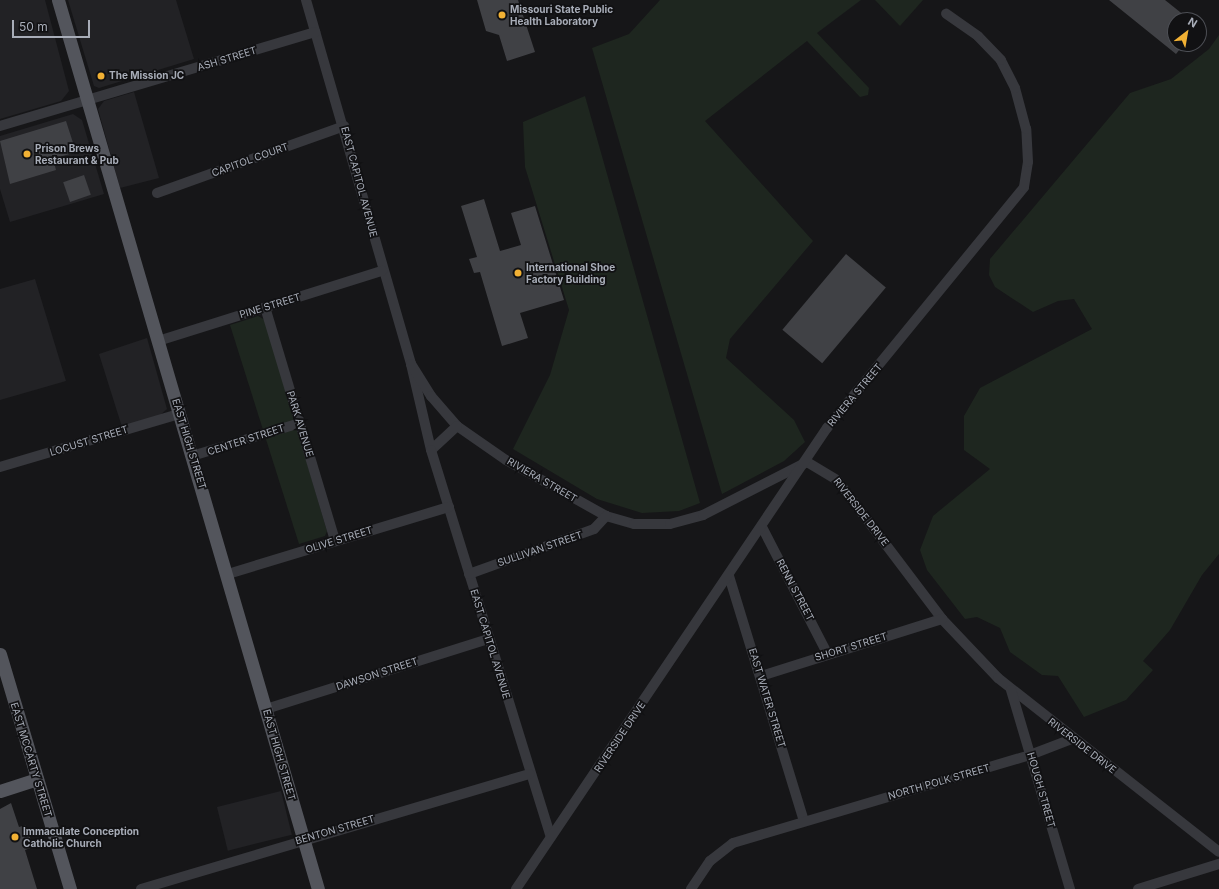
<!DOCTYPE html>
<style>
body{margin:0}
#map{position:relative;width:1219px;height:889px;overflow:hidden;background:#161618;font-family:Inter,sans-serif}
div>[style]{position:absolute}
.built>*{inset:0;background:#222225;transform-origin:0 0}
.green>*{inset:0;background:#1e261f}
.building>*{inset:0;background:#404145;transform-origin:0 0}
.minor>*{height:10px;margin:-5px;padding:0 5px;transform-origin:5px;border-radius:5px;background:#37383d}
.major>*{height:13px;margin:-6.5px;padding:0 6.5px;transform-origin:6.5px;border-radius:6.5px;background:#53555c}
.dots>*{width:11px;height:11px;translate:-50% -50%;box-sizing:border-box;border:2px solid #111113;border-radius:50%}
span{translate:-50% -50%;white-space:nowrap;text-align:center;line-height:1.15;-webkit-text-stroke:3.5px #111113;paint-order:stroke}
.poi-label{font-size:10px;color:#a8adb8;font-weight:700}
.left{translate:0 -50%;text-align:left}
.street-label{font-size:10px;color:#a8adb8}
.north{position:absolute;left:1167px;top:12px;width:40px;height:40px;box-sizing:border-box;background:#111113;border:1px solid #4d4f55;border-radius:50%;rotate:31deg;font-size:11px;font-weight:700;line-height:16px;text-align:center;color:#a8adb8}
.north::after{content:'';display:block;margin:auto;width:14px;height:18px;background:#f2b134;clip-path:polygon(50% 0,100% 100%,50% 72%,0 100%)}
.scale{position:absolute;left:12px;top:20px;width:78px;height:18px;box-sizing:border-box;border:2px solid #a8adb8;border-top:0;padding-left:5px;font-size:12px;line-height:14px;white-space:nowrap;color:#a8adb8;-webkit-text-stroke:3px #111113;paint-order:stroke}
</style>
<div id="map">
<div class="built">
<i style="clip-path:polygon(0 0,45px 0,69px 91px,61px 101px,0 119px)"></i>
<i style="clip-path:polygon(68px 0,176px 0,194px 59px,99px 88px,94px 86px)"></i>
<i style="clip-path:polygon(134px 92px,159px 178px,120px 188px,98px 109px,104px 101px)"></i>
<i style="clip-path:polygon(73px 114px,82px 120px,104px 194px,10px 222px,0 189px,0 136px)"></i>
<i style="clip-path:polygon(35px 279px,66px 381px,0 400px,0 289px)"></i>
<i style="clip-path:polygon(147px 338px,167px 409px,159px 416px,122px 427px,99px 354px)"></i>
<i style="left:281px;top:791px;width:45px;height:66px;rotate:76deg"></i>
</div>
<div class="green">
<i style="clip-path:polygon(660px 0,861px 0,817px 33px,869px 88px,868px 95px,860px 97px,807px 41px,705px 121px,813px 241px,730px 339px,726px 358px,794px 420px,805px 442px,784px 461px,722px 494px,592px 48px,629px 34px)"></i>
<i style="clip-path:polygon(875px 0,923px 0,900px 26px)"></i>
<i style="clip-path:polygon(1219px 35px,1219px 554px,1202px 575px,1170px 630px,1143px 661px,1153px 670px,1126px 700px,1084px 717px,1058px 676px,1042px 675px,1010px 652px,1000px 628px,977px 617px,965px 619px,927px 570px,920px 550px,933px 516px,990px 469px,964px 450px,964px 416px,980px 388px,1092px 329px,1074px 299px,1058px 301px,1033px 312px,995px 287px,989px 275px,990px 259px,1130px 93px,1171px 79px,1209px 49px)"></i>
<i style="clip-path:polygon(585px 96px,700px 503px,679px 511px,642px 513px,597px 499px,513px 449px,550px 375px,569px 310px,525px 167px,523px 122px)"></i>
<i style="clip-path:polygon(258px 316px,265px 320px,327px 531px,325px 536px,299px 544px,230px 325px)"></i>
</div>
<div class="building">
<i style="clip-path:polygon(477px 0,518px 0,535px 52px,507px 61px,499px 35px,486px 31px)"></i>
<i style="clip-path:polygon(1109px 0,1165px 0,1190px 20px,1175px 20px,1175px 44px,1184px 44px,1176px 54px)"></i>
<i style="clip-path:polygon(66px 121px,76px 152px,53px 159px,56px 170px,10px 184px,0 141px)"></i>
<i style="left:84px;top:175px;width:21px;height:22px;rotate:71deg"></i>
<i style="clip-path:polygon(484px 199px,500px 251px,521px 245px,511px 213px,535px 206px,564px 300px,520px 313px,528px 338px,502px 346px,480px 272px,474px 273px,469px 259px,477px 257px,461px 206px)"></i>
<i style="left:846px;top:254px;width:52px;height:99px;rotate:40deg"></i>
<i style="clip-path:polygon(11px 803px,19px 827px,26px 825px,33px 847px,25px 850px,37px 889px,0 889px,0 809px)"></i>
</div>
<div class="minor">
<i style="left:306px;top:0;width:379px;rotate:73.9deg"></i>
<i style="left:411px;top:364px;width:88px;rotate:76.9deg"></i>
<i style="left:0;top:126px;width:329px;rotate:-16.6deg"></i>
<i style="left:157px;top:193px;width:199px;rotate:-19.7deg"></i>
<i style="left:265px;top:307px;width:244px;rotate:73.3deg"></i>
<i style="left:158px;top:341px;width:235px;rotate:-17.4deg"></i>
<i style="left:411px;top:364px;width:38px;rotate:58deg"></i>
<i style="left:431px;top:396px;width:40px;rotate:49deg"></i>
<i style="left:457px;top:426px;width:60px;rotate:34.8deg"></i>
<i style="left:506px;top:460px;width:115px;rotate:29.2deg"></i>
<i style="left:606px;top:516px;width:29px;rotate:16deg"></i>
<i style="left:634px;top:524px;width:36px"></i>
<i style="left:670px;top:524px;width:34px;rotate:-15deg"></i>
<i style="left:703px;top:515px;width:114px;rotate:-27deg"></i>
<i style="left:457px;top:426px;width:35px;rotate:137deg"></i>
<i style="left:431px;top:450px;width:405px;rotate:72.8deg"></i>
<i style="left:192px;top:456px;width:113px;rotate:-17deg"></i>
<i style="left:807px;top:462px;width:35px;rotate:31deg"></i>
<i style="left:837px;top:480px;width:174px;rotate:52.9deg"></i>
<i style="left:942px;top:619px;width:81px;rotate:46.5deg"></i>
<i style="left:998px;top:678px;width:281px;rotate:38.2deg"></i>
<i style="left:0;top:467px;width:187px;rotate:-16.5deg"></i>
<i style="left:762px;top:527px;width:142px;rotate:62.7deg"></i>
<i style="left:228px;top:574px;width:231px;rotate:-16.9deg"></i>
<i style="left:469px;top:574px;width:133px;rotate:-19.8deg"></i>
<i style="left:594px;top:529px;width:18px;rotate:-47deg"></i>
<i style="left:729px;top:576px;width:256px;rotate:73deg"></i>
<i style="left:761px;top:676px;width:190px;rotate:-17.5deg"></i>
<i style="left:1011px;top:690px;width:208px;rotate:73.5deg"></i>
<i style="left:266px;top:709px;width:233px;rotate:-17.5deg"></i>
<i style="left:141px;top:889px;width:405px;rotate:-16.5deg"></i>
<i style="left:516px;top:889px;width:556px;rotate:-56deg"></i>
<i style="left:827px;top:428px;width:311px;rotate:-50.7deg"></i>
<i style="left:1024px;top:187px;width:25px;rotate:-81deg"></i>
<i style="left:1028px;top:162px;width:33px;rotate:-93deg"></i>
<i style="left:1026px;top:129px;width:42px;rotate:-105deg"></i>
<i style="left:1015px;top:88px;width:31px;rotate:-117deg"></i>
<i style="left:1001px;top:60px;width:33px;rotate:-134deg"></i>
<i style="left:978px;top:36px;width:39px;rotate:-145deg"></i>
<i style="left:691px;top:889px;width:34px;rotate:-56deg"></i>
<i style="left:710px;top:861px;width:29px;rotate:-38deg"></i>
<i style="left:733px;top:843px;width:310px;rotate:-16.5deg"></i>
<i style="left:1030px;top:755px;width:45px;rotate:-20.9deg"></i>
<i style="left:1138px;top:889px;width:85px;rotate:-17.2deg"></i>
</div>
<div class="major">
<i style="left:58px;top:0;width:926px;rotate:73.7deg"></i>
<i style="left:0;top:654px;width:245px;rotate:73.4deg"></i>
<i style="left:0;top:791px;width:39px;rotate:-18deg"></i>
</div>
<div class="dots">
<i style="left:502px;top:15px;background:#f2b134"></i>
<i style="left:101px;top:76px;background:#f2b134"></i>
<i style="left:27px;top:154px;background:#f2b134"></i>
<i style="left:518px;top:273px;background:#f2b134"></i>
<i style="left:15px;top:837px;background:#f2b134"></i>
</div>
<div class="poi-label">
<span class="left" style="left:510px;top:15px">Missouri State Public<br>Health Laboratory</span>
<span class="left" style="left:109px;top:76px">The Mission JC</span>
<span class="left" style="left:35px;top:154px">Prison Brews<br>Restaurant &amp; Pub</span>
<span class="left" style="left:526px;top:273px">International Shoe<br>Factory Building</span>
<span class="left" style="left:23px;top:837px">Immaculate Conception<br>Catholic Church</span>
</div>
<div class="street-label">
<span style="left:227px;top:59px;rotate:-17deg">ASH STREET</span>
<span style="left:250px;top:160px;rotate:-20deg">CAPITOL COURT</span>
<span style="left:359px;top:182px;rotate:75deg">EAST CAPITOL AVENUE</span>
<span style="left:270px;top:306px;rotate:-17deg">PINE STREET</span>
<span style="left:855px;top:395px;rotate:-50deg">RIVIERA STREET</span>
<span style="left:300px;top:424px;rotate:73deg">PARK AVENUE</span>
<span style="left:246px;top:440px;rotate:-18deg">CENTER STREET</span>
<span style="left:89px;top:441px;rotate:-17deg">LOCUST STREET</span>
<span style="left:189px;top:444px;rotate:73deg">EAST HIGH STREET</span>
<span style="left:542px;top:480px;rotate:30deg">RIVIERA STREET</span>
<span style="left:861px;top:512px;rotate:52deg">RIVERSIDE DRIVE</span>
<span style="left:339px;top:540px;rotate:-17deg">OLIVE STREET</span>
<span style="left:540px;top:549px;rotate:-19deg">SULLIVAN STREET</span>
<span style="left:795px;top:590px;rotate:62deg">RENN STREET</span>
<span style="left:490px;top:644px;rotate:73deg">EAST CAPITOL AVENUE</span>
<span style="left:851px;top:647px;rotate:-17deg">SHORT STREET</span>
<span style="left:377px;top:674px;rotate:-18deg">DAWSON STREET</span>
<span style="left:767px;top:698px;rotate:73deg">EAST WATER STREET</span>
<span style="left:620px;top:737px;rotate:-56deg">RIVERSIDE DRIVE</span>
<span style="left:1082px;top:746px;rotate:38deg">RIVERSIDE DRIVE</span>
<span style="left:279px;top:755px;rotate:74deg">EAST HIGH STREET</span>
<span style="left:31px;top:760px;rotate:73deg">EAST MCCARTY STREET</span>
<span style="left:939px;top:782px;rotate:-16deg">NORTH POLK STREET</span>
<span style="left:1041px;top:790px;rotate:74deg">HOUGH STREET</span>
<span style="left:335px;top:830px;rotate:-16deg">BENTON STREET</span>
</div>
<div class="north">N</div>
<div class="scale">50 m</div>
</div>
